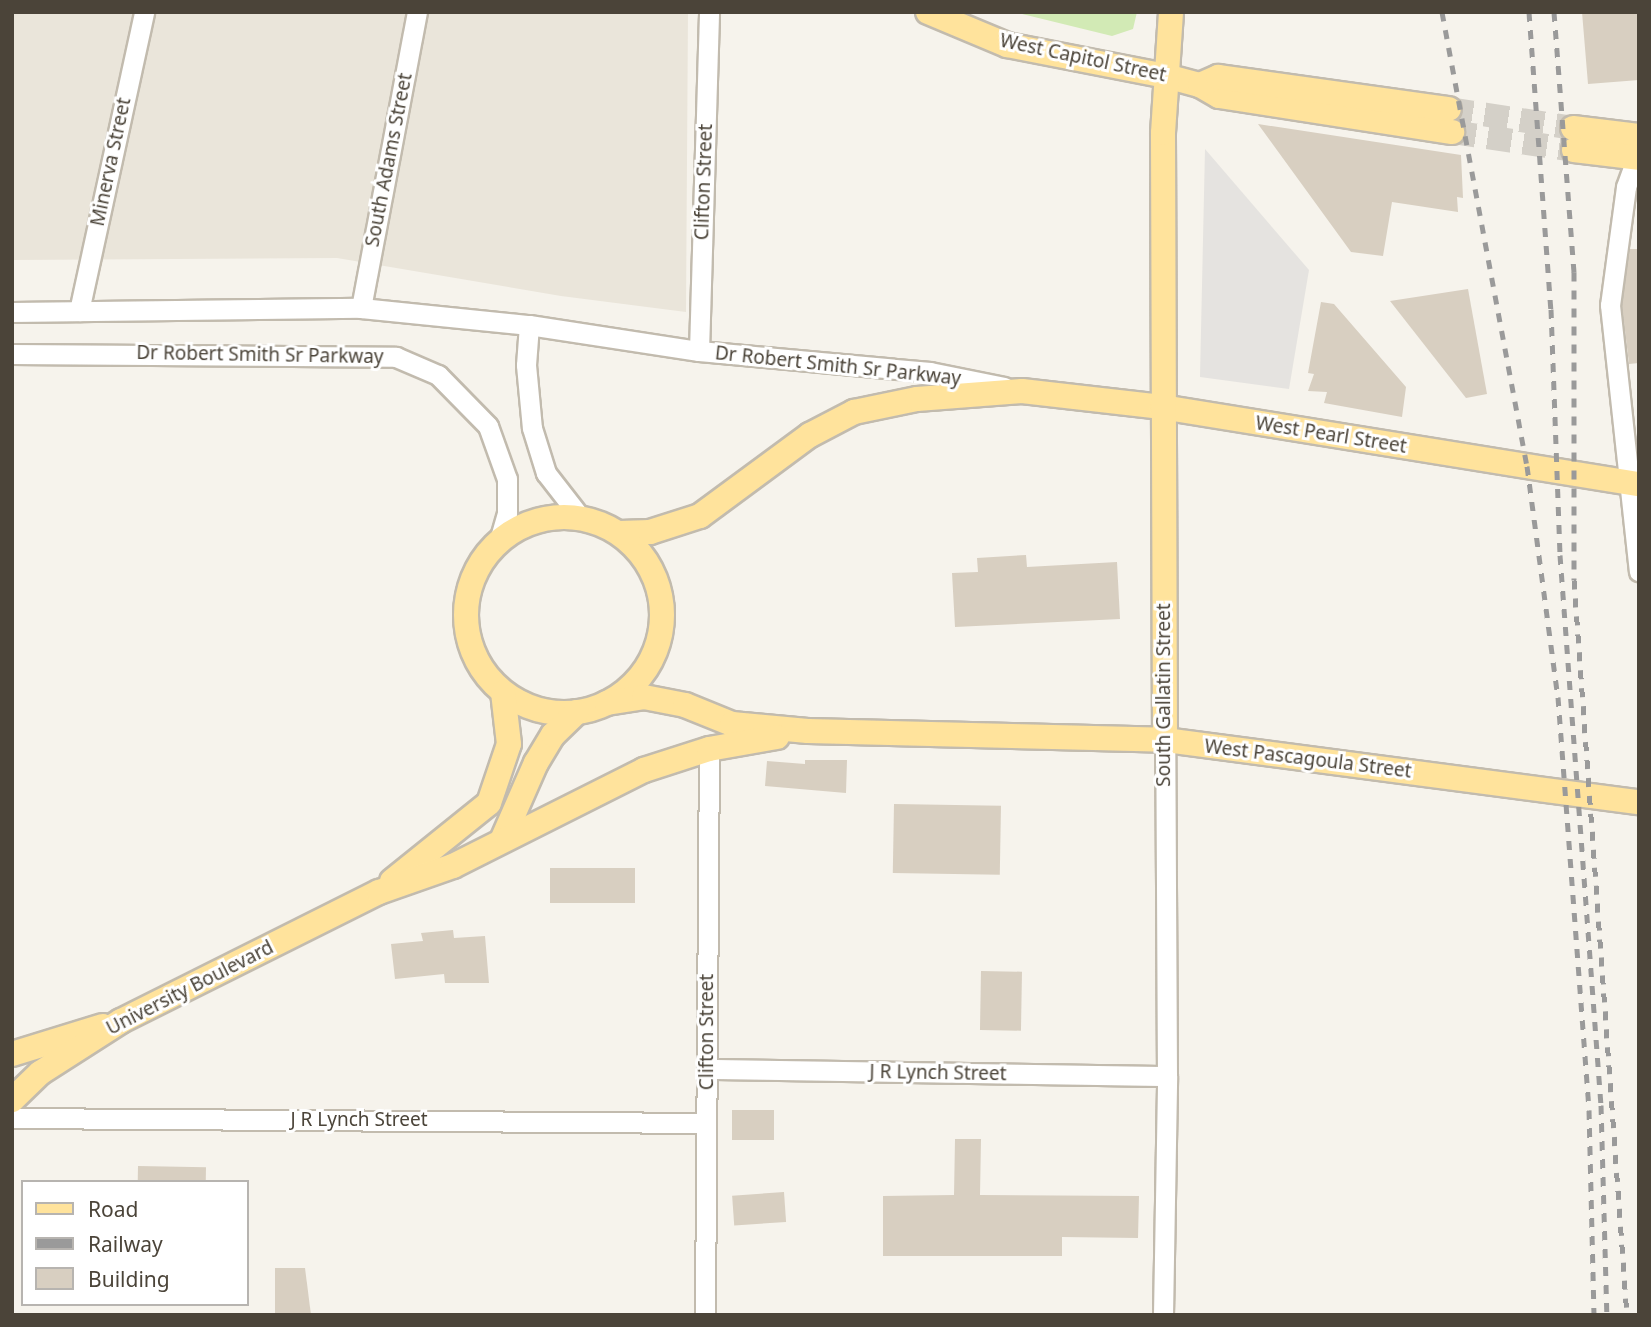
<!DOCTYPE html>
<style>
body{margin:0}
#map{position:relative;width:1651px;height:1327px;overflow:hidden;background:#f6f3ec;font-family:"Noto Sans",sans-serif}
div>[style]{position:absolute}
.residential>*{inset:0;background:#eae5da}
.green>*{inset:0;background:#d2eab5}
.parking>*{inset:0;background:#e5e3e0}
.building>*{inset:0;background:#d8cfc1;transform-origin:0 0}
.major-tunnel>*{height:24px;margin-top:-12px;transform-origin:0;background:repeating-linear-gradient(90deg,#d4d0c8 0 24px,transparent 0 36px)}
.roads{filter:drop-shadow(2px 0 #c2bbae) drop-shadow(-2px 0 #c2bbae) drop-shadow(0 2px #c2bbae) drop-shadow(0 -2px #c2bbae)}
.minor>*{height:19px;margin:-9.5px;padding:0 9.5px;transform-origin:9.5px;border-radius:9.5px;background:#fff}
.major>*{height:24px;margin:-12px;padding:0 12px;transform-origin:12px;border-radius:12px;background:#ffe39c}
.major>.ring{margin:-12px;padding:0;box-sizing:content-box;background:none;border:24px solid #ffe39c;border-radius:50%}
.rail>*{height:5px;margin-top:-2.5px;transform-origin:0;background:repeating-linear-gradient(90deg,#9a9a9a 0 9px,transparent 0 18px)}
span{translate:-50% -50%;white-space:nowrap;text-align:center;line-height:1.15;-webkit-text-stroke:6px #fff;paint-order:stroke}
.street-label{font-size:19px;color:#4b4439}
.frame{position:absolute;inset:0;border:14px solid #4b4439;pointer-events:none}
.legend{position:absolute;left:21px;top:1180px;width:228px;height:126px;box-sizing:border-box;background:#fff;border:2px solid #b7b4b0;margin:0;padding:9px 12px;list-style:none;font-size:21px;color:#4b4439}
.legend li{display:flex;align-items:center;gap:14px;height:35px}
.legend b{width:35px;border:2px solid #b7b4b0}
</style>
<div id="map">
<div class="residential">
<i style="clip-path:polygon(12px 12px,688px 12px,686px 312px,561px 296px,337px 258px,12px 260px)"></i>
</div>
<div class="green">
<i style="clip-path:polygon(1014px 12px,1137px 12px,1133px 29px,1112px 36px)"></i>
</div>
<div class="parking">
<i style="clip-path:polygon(1205px 149px,1309px 270px,1289px 389px,1200px 377px)"></i>
</div>
<div class="building">
<i style="clip-path:polygon(1582px 12px,1639px 12px,1639px 80px,1588px 84px)"></i>
<i style="clip-path:polygon(1258px 124px,1461px 155px,1463px 198px,1457px 197px,1458px 212px,1392px 202px,1383px 256px,1351px 252px)"></i>
<i style="clip-path:polygon(1630px 249px,1639px 249px,1639px 363px,1629px 364px,1622px 305px)"></i>
<i style="clip-path:polygon(1468px 289px,1487px 394px,1466px 398px,1390px 301px)"></i>
<i style="clip-path:polygon(1321px 302px,1334px 304px,1406px 387px,1402px 417px,1324px 403px,1327px 392px,1308px 391px,1314px 374px,1308px 373px)"></i>
<i style="clip-path:polygon(1026px 555px,1027px 567px,1117px 562px,1120px 619px,955px 627px,952px 573px,978px 572px,977px 558px)"></i>
<i style="clip-path:polygon(805px 760px,847px 760px,846px 793px,765px 786px,767px 761px,805px 764px)"></i>
<i style="left:894px;top:804px;width:107px;height:69px;rotate:1deg"></i>
<i style="left:550px;top:868px;width:85px;height:35px"></i>
<i style="clip-path:polygon(453px 930px,454px 938px,485px 936px,489px 983px,445px 983px,444px 974px,395px 979px,391px 944px,423px 941px,421px 933px)"></i>
<i style="left:981px;top:971px;width:41px;height:59px;rotate:1deg"></i>
<i style="left:732px;top:1110px;width:42px;height:30px"></i>
<i style="clip-path:polygon(955px 1139px,981px 1139px,980px 1195px,1139px 1196px,1138px 1238px,1062px 1237px,1062px 1256px,883px 1256px,883px 1196px,954px 1195px)"></i>
<i style="left:138px;top:1166px;width:68px;height:16px;rotate:1deg"></i>
<i style="left:784px;top:1192px;width:30px;height:52px;rotate:86deg"></i>
<i style="clip-path:polygon(275px 1268px,305px 1268px,311px 1315px,275px 1315px)"></i>
</div>
<div class="major-tunnel">
<i style="left:1449px;top:109px;width:125px;rotate:8.7deg"></i>
<i style="left:1452px;top:132px;width:123px;rotate:8.4deg"></i>
</div>
<div class="roads">
<div class="minor">
<i style="left:1639px;top:151px;width:38px;rotate:110deg"></i>
<i style="left:1626px;top:187px;width:119px;rotate:97.7deg"></i>
<i style="left:1610px;top:305px;width:268px;rotate:83.8deg"></i>
<i style="left:361px;top:308px;width:301px;rotate:-79.3deg"></i>
<i style="left:79px;top:311px;width:306px;rotate:-77.7deg"></i>
<i style="left:12px;top:312px;width:349px;rotate:-0.7deg"></i>
<i style="left:361px;top:308px;width:169px;rotate:5.8deg"></i>
<i style="left:529px;top:325px;width:172px;rotate:8.7deg"></i>
<i style="left:699px;top:351px;width:232px;rotate:5.2deg"></i>
<i style="left:930px;top:372px;width:76px;rotate:11.5deg"></i>
<i style="left:529px;top:325px;width:40px;rotate:94.3deg"></i>
<i style="left:526px;top:365px;width:63px;rotate:84.6deg"></i>
<i style="left:532px;top:428px;width:47px;rotate:72.7deg"></i>
<i style="left:546px;top:473px;width:57px;rotate:52.1deg"></i>
<i style="left:699px;top:351px;width:339px;rotate:-88.3deg"></i>
<i style="left:12px;top:354px;width:384px;rotate:0.4deg"></i>
<i style="left:396px;top:357px;width:46px;rotate:23.2deg"></i>
<i style="left:438px;top:375px;width:71px;rotate:45.6deg"></i>
<i style="left:488px;top:426px;width:56px;rotate:70.3deg"></i>
<i style="left:507px;top:479px;width:34px;rotate:90deg"></i>
<i style="left:507px;top:513px;width:29px;rotate:106deg"></i>
<i style="left:709px;top:1069px;width:458px;rotate:0.9deg"></i>
<i style="left:12px;top:1118px;width:694px;rotate:0.41deg"></i>
<i style="left:705px;top:1315px;width:566px;rotate:-89.6deg"></i>
<i style="left:1163px;top:1315px;width:239px;rotate:-89deg"></i>
<i style="left:1167px;top:1076px;width:336px;rotate:-90.3deg"></i>
</div>
<div class="major">
<i style="left:928px;top:12px;width:86px;rotate:22.7deg"></i>
<i style="left:1007px;top:45px;width:162px;rotate:11deg"></i>
<i style="left:1166px;top:76px;width:35px;rotate:15deg"></i>
<i style="left:1200px;top:85px;width:22px;rotate:30deg"></i>
<i style="left:1219px;top:96px;width:236px;rotate:8.8deg"></i>
<i style="left:1200px;top:85px;width:20px;rotate:-24deg"></i>
<i style="left:1218px;top:77px;width:233px;rotate:7.9deg"></i>
<i style="left:1573px;top:128px;width:66px;rotate:6.9deg"></i>
<i style="left:1574px;top:150px;width:65px;rotate:7deg"></i>
<i class="ring" style="left:466px;top:517px;width:172px;height:172px"></i>
<i style="left:620px;top:533px;width:30px;rotate:-2deg"></i>
<i style="left:650px;top:532px;width:52px;rotate:-17.7deg"></i>
<i style="left:700px;top:516px;width:137px;rotate:-36.4deg"></i>
<i style="left:810px;top:435px;width:50px;rotate:-27.6deg"></i>
<i style="left:854px;top:412px;width:64px;rotate:-11.7deg"></i>
<i style="left:917px;top:399px;width:105px;rotate:-4.4deg"></i>
<i style="left:1022px;top:391px;width:141px;rotate:6.5deg"></i>
<i style="left:1162px;top:407px;width:483px;rotate:9.2deg"></i>
<i style="left:607px;top:703px;width:37px;rotate:-9deg"></i>
<i style="left:644px;top:697px;width:42px;rotate:11deg"></i>
<i style="left:685px;top:705px;width:51px;rotate:22deg"></i>
<i style="left:732px;top:724px;width:76px;rotate:5.3deg"></i>
<i style="left:808px;top:731px;width:357px;rotate:1.4deg"></i>
<i style="left:1165px;top:740px;width:478px;rotate:7.5deg"></i>
<i style="left:1165px;top:740px;width:607px;rotate:-90.19deg"></i>
<i style="left:1163px;top:133px;width:121px;rotate:-86.2deg"></i>
<i style="left:503px;top:838px;width:82px;rotate:-66.3deg"></i>
<i style="left:536px;top:763px;width:33px;rotate:-59deg"></i>
<i style="left:553px;top:735px;width:33px;rotate:-44deg"></i>
<i style="left:392px;top:881px;width:124px;rotate:-38.8deg"></i>
<i style="left:489px;top:803px;width:62px;rotate:-71.3deg"></i>
<i style="left:509px;top:744px;width:52px;rotate:-96.6deg"></i>
<i style="left:12px;top:1054px;width:95px;rotate:-17.1deg"></i>
<i style="left:12px;top:1100px;width:39px;rotate:-44deg"></i>
<i style="left:40px;top:1073px;width:96px;rotate:-32.7deg"></i>
<i style="left:121px;top:1021px;width:288px;rotate:-26.6deg"></i>
<i style="left:379px;top:892px;width:78px;rotate:-19.4deg"></i>
<i style="left:453px;top:866px;width:214px;rotate:-26.7deg"></i>
<i style="left:644px;top:770px;width:68px;rotate:-17.9deg"></i>
<i style="left:709px;top:749px;width:69px;rotate:-10deg"></i>
</div>
</div>
<div class="rail">
<i style="left:1442px;top:12px;width:462px;rotate:79.4deg"></i>
<i style="left:1527px;top:466px;width:233px;rotate:82.4deg"></i>
<i style="left:1558px;top:697px;width:414px;rotate:85.7deg"></i>
<i style="left:1589px;top:1110px;width:205px;rotate:88.6deg"></i>
<i style="left:1529px;top:12px;width:298px;rotate:85.8deg"></i>
<i style="left:1551px;top:309px;width:246px;rotate:87.9deg"></i>
<i style="left:1560px;top:555px;width:552px;rotate:85.74deg"></i>
<i style="left:1601px;top:1105px;width:210px;rotate:88.4deg"></i>
<i style="left:1554px;top:12px;width:261px;rotate:85.6deg"></i>
<i style="left:1574px;top:272px;width:308px;rotate:90deg"></i>
<i style="left:1574px;top:580px;width:737px;rotate:85.88deg"></i>
</div>
<div class="street-label">
<span style="left:1083px;top:58px;rotate:12deg">West Capitol Street</span>
<span style="left:389px;top:160px;rotate:-79deg">South Adams Street</span>
<span style="left:111px;top:162px;rotate:-78deg">Minerva Street</span>
<span style="left:704px;top:182px;rotate:-88deg">Clifton Street</span>
<span style="left:260px;top:355px;rotate:1deg">Dr Robert Smith Sr Parkway</span>
<span style="left:838px;top:366px;rotate:6deg">Dr Robert Smith Sr Parkway</span>
<span style="left:1331px;top:435px;rotate:9deg">West Pearl Street</span>
<span style="left:1164px;top:695px;rotate:-90deg">South Gallatin Street</span>
<span style="left:1308px;top:759px;rotate:7deg">West Pascagoula Street</span>
<span style="left:190px;top:988px;rotate:-27deg">University Boulevard</span>
<span style="left:707px;top:1032px;rotate:-90deg">Clifton Street</span>
<span style="left:938px;top:1073px;rotate:1deg">J R Lynch Street</span>
<span style="left:359px;top:1120px">J R Lynch Street</span>
</div>
<div class="frame"></div>
<ul class="legend">
<li><b style="height:9px;background:#ffe39c"></b>Road</li>
<li><b style="height:9px;background:#9a9a9a"></b>Railway</li>
<li><b style="height:19px;background:#d8cfc1"></b>Building</li>
</ul>
</div>
